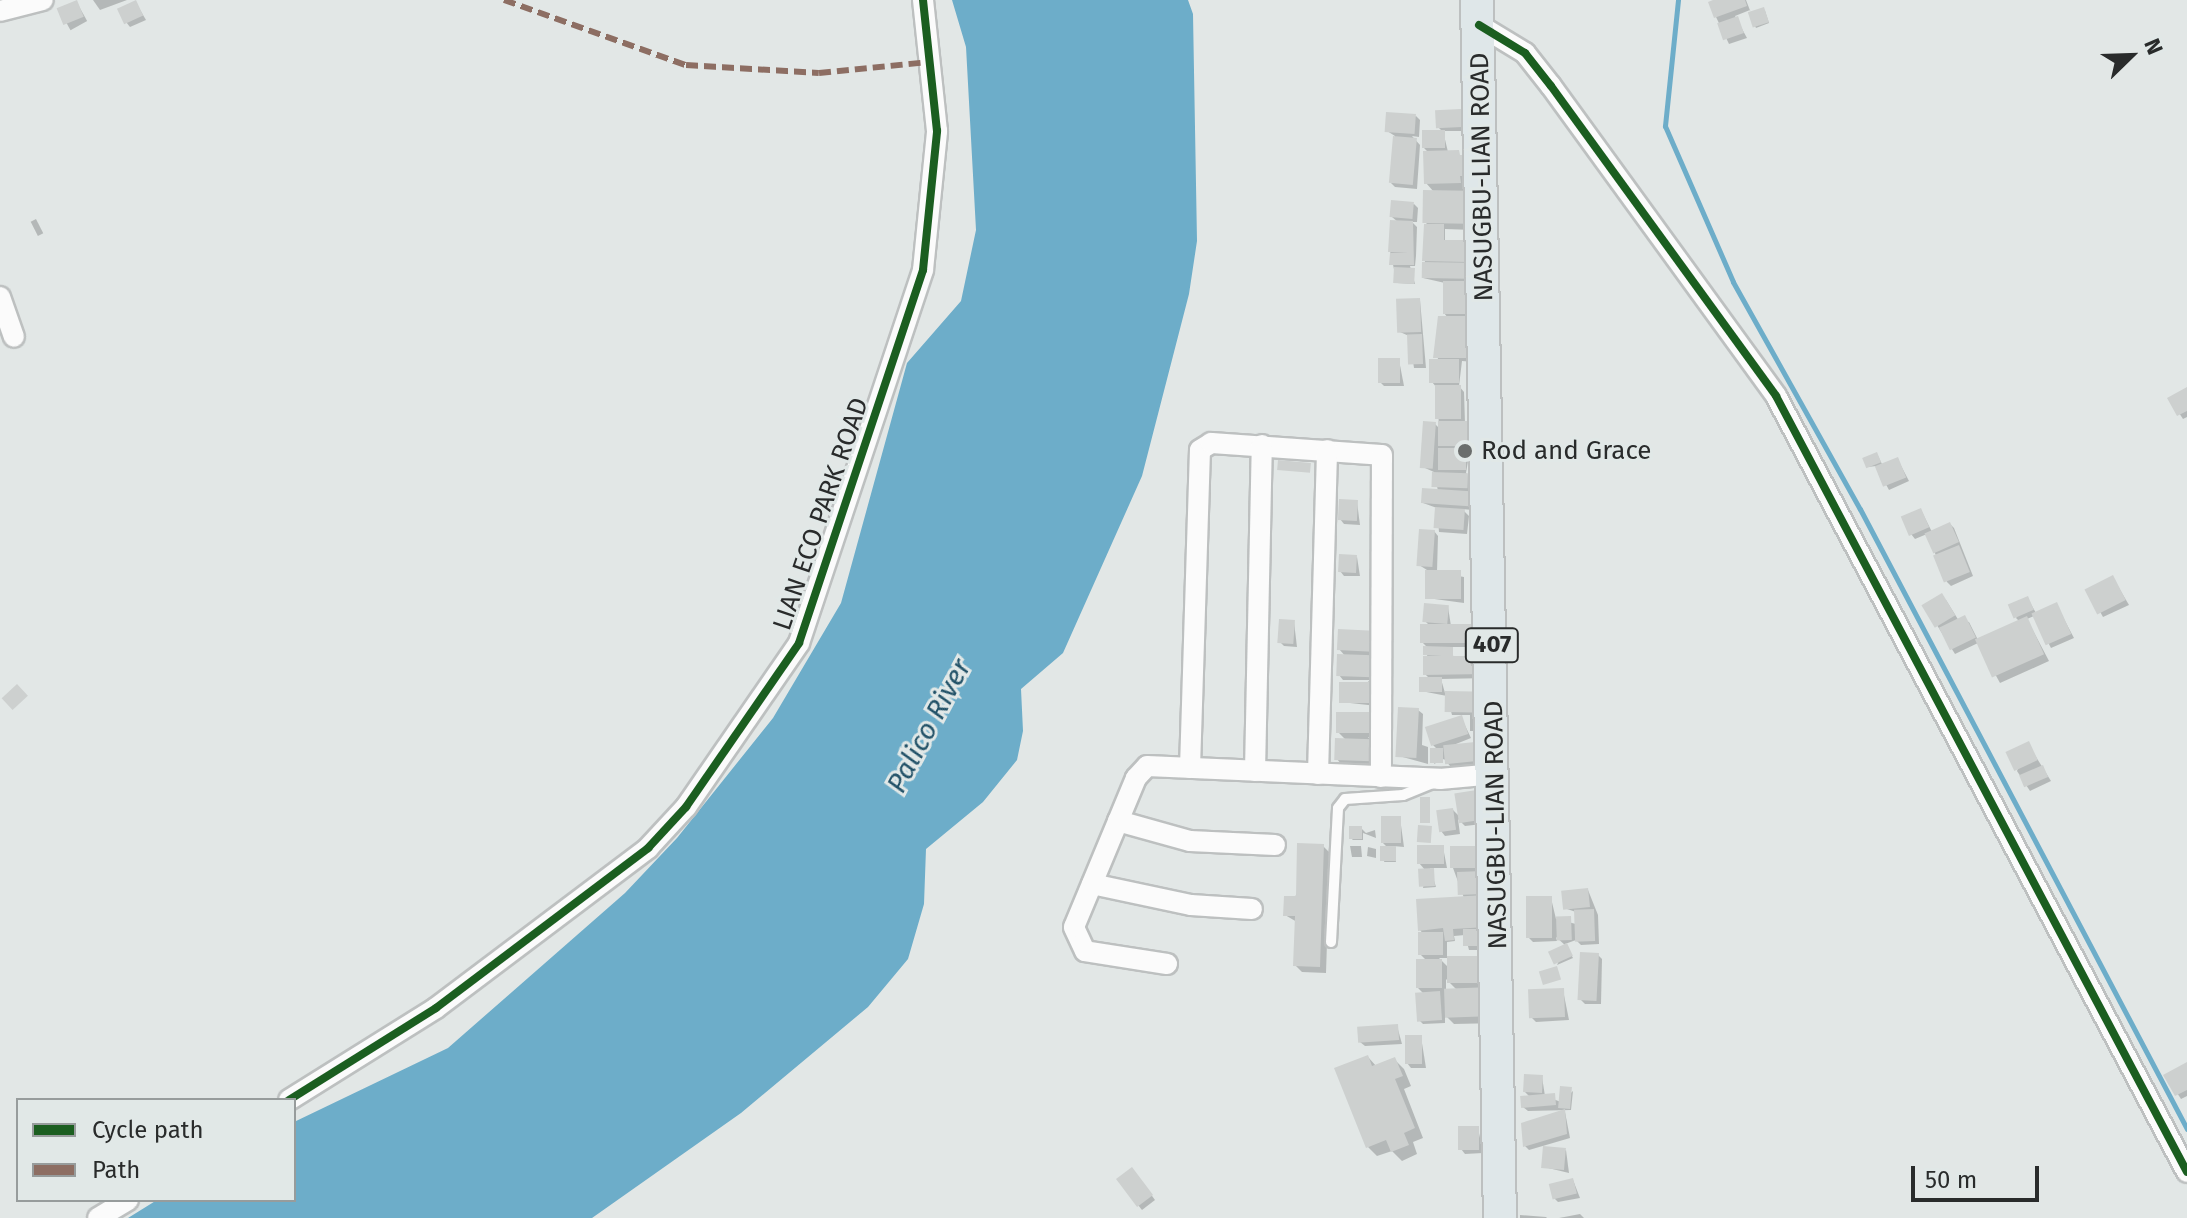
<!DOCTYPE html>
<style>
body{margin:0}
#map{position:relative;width:2187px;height:1218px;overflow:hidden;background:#e2e7e6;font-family:"Fira Sans",sans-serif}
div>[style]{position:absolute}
.water>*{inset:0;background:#6dadc9}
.shadow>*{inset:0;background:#0003;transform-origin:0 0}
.stream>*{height:5px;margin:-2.5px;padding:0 2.5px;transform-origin:2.5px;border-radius:2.5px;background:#6dadc9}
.building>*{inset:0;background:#cdd0cf;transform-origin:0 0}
.roads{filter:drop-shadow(2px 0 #bdc0c0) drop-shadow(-2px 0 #bdc0c0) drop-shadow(0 2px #bdc0c0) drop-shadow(0 -2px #bdc0c0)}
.lane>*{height:10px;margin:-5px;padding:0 5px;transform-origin:5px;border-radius:5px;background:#fbfbfb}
.street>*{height:20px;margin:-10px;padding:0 10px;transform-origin:10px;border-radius:10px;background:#fbfbfb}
.primary>*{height:32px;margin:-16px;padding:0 16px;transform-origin:16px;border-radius:16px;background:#dfe7e9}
.quiet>*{height:6px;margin-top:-3px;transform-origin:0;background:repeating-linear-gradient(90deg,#8d6e63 0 12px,transparent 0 18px)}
.cycleway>*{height:8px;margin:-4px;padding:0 4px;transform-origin:4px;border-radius:4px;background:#1b5e20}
.dots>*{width:22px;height:22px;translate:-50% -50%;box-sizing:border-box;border:4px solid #e1e8e7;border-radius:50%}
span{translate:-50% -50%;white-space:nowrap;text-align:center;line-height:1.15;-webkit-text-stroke:6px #e1e8e7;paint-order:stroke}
.shield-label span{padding:2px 6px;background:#e1e8e7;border:2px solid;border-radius:6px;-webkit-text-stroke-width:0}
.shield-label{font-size:24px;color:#292b2b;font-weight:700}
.street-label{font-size:26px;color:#292b2b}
.poi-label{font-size:26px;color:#292b2b}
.left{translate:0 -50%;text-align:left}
.water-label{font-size:28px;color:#225268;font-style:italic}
.legend{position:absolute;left:16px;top:1098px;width:280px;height:104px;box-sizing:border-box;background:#e1e8e7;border:2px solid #979c9c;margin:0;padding:10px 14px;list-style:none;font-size:24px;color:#292b2b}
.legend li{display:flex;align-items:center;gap:16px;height:40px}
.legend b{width:40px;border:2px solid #979c9c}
.north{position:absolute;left:2091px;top:16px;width:80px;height:80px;-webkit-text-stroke:6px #e1e8e7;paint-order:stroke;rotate:67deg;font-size:22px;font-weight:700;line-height:32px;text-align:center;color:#292b2b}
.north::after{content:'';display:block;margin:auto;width:28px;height:36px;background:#292b2b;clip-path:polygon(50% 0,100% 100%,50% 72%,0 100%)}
.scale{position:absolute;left:1911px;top:1166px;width:128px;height:36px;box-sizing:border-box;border:4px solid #292b2b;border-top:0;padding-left:10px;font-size:24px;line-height:28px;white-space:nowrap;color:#292b2b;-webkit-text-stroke:6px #e1e8e7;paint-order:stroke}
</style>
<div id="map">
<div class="water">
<i style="clip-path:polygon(952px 0,1188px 0,1193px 14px,1197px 241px,1189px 294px,1142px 476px,1063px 653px,1021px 689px,1023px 731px,1017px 760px,983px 802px,926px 849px,924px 904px,908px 959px,868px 1007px,741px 1113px,592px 1218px,128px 1218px,157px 1200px,294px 1200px,294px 1122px,448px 1048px,625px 893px,677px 838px,773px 718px,841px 603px,907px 363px,961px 301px,976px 230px,966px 47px)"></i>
</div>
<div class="shadow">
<i style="clip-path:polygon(93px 0,127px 0,100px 10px)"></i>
<i style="clip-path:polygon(1719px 0,1746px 0,1751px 13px,1765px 11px,1769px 23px,1756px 28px,1755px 26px,1750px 10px,1735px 16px,1747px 38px,1729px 44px,1716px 17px)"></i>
<i style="left:76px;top:1px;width:23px;height:19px;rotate:61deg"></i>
<i style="clip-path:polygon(136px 3px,146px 20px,130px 27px,126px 22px)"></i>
<i style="clip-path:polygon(1461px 111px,1466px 131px,1443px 131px,1448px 152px,1464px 157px,1463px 190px,1474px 200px,1473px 230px,1445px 229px,1445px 242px,1466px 242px,1474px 362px,1462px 361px,1459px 386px,1464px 392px,1465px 423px,1477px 450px,1464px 450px,1469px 455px,1466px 473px,1472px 479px,1468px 491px,1474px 497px,1473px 510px,1462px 509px,1469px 516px,1467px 534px,1439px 532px,1437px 508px,1423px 503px,1438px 491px,1434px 472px,1425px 468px,1435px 424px,1439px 428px,1437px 388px,1432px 382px,1448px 318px,1444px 313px,1445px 283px,1423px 278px,1429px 226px,1425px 222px,1434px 192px,1426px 183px,1429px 153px,1424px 148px,1443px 132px,1438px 127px)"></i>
<i style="clip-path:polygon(1416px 116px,1420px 120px,1419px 137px,1412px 136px,1420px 145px,1417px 189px,1395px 187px,1391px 183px,1395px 136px,1387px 131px)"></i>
<i style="clip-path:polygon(1414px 204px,1418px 208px,1417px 222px,1412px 222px,1417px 227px,1416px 256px,1415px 266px,1410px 266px,1415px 284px,1397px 283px,1390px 251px,1398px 222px,1392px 217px)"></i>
<i style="left:36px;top:219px;width:16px;height:6px;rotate:63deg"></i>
<i style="clip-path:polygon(1420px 300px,1426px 368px,1414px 368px,1409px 336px,1400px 332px)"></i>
<i style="clip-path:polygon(1399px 360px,1404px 386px,1384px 386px,1380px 382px)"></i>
<i style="clip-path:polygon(2187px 389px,2187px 417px,2183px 419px,2170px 399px)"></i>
<i style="clip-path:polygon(1878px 456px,1883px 466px,1898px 460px,1909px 481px,1889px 490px,1876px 466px,1868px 467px)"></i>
<i style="clip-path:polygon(1357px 502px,1360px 525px,1344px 524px,1340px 519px)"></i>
<i style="clip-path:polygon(1921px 510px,1932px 532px,1950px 524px,1954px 528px,1973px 576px,1951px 586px,1947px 582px,1927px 534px,1915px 539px,1911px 534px)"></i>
<i style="clip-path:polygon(1434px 531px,1438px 536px,1437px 572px,1464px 577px,1464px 603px,1427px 598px,1427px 570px,1419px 565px)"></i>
<i style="clip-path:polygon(1357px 557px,1360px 576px,1344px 576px,1340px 571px)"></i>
<i style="clip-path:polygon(2113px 578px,2129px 605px,2103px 617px,2088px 590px)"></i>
<i style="clip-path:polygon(2028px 599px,2036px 613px,2056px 604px,2074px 638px,2051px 648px,2034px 616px,2027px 619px,2049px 661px,2000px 683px,1978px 643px,1955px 654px,1925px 606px,1946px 600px,1959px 621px,1969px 622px,1978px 640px,2020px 622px,2016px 618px)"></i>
<i style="clip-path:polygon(1448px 607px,1451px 626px,1478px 647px,1450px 647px,1454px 658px,1488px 678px,1441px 679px,1445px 693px,1486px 694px,1484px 731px,1470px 731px,1470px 715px,1452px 715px,1447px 696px,1421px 691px,1430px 679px,1425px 674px,1428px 648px,1422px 642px,1430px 626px,1425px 621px)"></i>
<i style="clip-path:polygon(1294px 622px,1297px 647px,1284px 646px,1280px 642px)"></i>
<i style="clip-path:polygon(1372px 633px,1376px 655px,1370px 655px,1377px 662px,1376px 680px,1343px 680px,1339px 675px,1346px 657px,1339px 649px)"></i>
<i style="clip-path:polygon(1369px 681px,1377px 689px,1377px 706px,1341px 702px)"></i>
<i style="clip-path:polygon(1418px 710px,1423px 714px,1422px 745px,1428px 747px,1428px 764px,1399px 756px)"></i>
<i style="clip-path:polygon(1370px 714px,1374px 737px,1368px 737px,1375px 745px,1375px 764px,1341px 764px,1337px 759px,1346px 740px,1339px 733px)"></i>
<i style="clip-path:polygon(1461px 717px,1471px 738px,1451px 746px,1475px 744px,1480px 764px,1451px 767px,1444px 759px,1434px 764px,1438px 750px,1432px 744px)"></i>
<i style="clip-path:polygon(2028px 744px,2051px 781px,2030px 791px,2017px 771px)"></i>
<i style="clip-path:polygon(1453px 810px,1460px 817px,1491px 823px,1465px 826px,1458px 819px,1460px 834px,1445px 836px,1441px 831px)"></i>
<i style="clip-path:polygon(1400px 818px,1404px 847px,1393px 846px,1396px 862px,1384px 862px,1388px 848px,1382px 842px)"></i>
<i style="clip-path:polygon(1361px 828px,1366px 833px,1375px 830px,1376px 838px,1363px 833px,1363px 840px,1352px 840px)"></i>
<i style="clip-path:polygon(1323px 846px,1330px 853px,1326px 973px,1302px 972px,1295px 965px,1297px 922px,1285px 915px)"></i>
<i style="clip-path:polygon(1350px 846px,1361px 846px,1362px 857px,1352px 857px)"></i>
<i style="clip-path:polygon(1368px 847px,1376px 849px,1376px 858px,1367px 856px)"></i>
<i style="clip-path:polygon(1443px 847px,1447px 868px,1430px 868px,1436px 887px,1423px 888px,1426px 871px,1419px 863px)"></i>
<i style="clip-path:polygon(evenodd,1479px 848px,1487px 950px,1469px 950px,1465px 935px,1454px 936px,1455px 941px,1447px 942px,1447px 958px,1484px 958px,1500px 1023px,1454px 1024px,1445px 1015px,1445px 1023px,1423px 1024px,1419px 1020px,1424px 994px,1418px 988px,1427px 961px,1420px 954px,1424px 935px,1420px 930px,1464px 898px,1453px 868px,1479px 848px,1439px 958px,1449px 958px,1449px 968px,1439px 958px,1479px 848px,1446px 979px,1457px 990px,1446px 990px,1446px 979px)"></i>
<i style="clip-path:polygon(1588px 890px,1598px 915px,1599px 944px,1581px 945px,1576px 940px,1565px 944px,1573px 958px,1557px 965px,1566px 946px,1556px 937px,1557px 941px,1533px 942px,1529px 938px,1551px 898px,1556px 919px,1576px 924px,1576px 912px,1564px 908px)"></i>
<i style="clip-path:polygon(1598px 955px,1602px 959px,1601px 1004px,1585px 1004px,1580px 999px)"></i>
<i style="clip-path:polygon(1563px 990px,1569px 1020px,1536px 1022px,1532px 1018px)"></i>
<i style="clip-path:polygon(1397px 1026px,1402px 1044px,1365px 1046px,1360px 1042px)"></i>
<i style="clip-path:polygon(1421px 1037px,1426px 1068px,1411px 1068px,1407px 1063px)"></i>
<i style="clip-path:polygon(1368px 1057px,1377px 1067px,1395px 1060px,1404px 1069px,1411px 1086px,1404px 1089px,1423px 1138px,1413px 1142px,1417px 1154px,1402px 1161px,1392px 1151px,1377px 1156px,1368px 1147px)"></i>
<i style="clip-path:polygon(2187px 1064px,2187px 1096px,2181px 1099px,2166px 1076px)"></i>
<i style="clip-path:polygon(1542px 1077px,1545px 1096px,1561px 1102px,1573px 1091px,1571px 1110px,1528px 1111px,1523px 1107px,1530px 1097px,1525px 1092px)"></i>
<i style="clip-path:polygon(1565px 1112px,1570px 1138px,1529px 1150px,1525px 1146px)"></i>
<i style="clip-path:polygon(1478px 1128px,1483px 1153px,1465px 1154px,1461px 1149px)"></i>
<i style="clip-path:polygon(1566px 1150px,1569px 1173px,1544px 1167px)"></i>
<i style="clip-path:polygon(1136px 1174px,1155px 1200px,1142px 1210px,1138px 1205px)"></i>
<i style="clip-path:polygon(1573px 1180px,1580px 1198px,1558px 1202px,1554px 1198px)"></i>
<i style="clip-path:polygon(1580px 1214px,1584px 1218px,1559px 1218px)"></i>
<i style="clip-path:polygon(1520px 1215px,1546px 1217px,1547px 1218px,1520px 1218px)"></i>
</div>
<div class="stream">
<i style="left:1678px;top:0;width:127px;rotate:95.9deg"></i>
<i style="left:1665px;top:126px;width:170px;rotate:66.4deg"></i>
<i style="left:1733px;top:282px;width:260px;rotate:60.8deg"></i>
<i style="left:1860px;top:509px;width:701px;rotate:62.19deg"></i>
</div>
<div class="building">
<i style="left:77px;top:0;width:18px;height:22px;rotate:68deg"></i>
<i style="left:136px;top:0;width:17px;height:21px;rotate:65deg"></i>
<i style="clip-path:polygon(1713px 0,1745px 0,1747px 6px,1714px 18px,1708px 2px)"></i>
<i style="left:1764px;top:7px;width:16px;height:17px;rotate:72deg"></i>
<i style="left:1738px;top:16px;width:18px;height:22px;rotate:71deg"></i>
<i style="left:1461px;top:109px;width:18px;height:26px;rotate:87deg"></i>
<i style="left:1386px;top:112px;width:30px;height:20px;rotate:4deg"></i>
<i style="left:1422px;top:130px;width:23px;height:18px"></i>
<i style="left:1393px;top:136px;width:24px;height:47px;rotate:5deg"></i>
<i style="clip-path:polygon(1459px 150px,1460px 155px,1469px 155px,1469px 176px,1460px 176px,1461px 183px,1424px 184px,1423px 151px)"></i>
<i style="left:1423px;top:190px;width:44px;height:33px;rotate:1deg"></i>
<i style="left:1391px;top:200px;width:23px;height:17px;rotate:5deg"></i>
<i style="clip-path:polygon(1390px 220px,1413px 221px,1414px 265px,1389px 265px,1390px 253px,1408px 252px,1388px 252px)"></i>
<i style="clip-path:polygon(1424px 224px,1444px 224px,1444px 240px,1467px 240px,1467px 262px,1422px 261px)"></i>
<i style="left:1422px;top:262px;width:45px;height:16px;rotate:1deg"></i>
<i style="left:1394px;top:267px;width:21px;height:16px;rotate:3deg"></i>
<i style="left:1443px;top:281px;width:27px;height:33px"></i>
<i style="left:1420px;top:298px;width:34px;height:24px;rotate:88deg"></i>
<i style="clip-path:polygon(1438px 316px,1470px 316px,1471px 358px,1433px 358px)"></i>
<i style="left:1422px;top:334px;width:30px;height:15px;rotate:88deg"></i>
<i style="left:1378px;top:358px;width:22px;height:25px"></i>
<i style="left:1459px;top:359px;width:24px;height:30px;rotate:90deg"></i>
<i style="left:1435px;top:385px;width:26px;height:34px"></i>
<i style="clip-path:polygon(2187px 387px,2187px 411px,2177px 416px,2167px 398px)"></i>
<i style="left:1423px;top:421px;width:13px;height:47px;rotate:4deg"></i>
<i style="left:1438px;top:421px;width:36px;height:25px"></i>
<i style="left:1438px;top:448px;width:28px;height:22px"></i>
<i style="left:1877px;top:452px;width:11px;height:16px;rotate:68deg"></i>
<i style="left:1898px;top:457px;width:22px;height:25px;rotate:68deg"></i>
<i style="left:1278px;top:460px;width:33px;height:10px;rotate:5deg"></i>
<i style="left:1432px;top:472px;width:36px;height:15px;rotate:2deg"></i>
<i style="left:1422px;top:488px;width:48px;height:15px;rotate:4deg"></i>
<i style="left:1339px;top:499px;width:19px;height:21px;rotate:3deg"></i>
<i style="left:1435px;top:507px;width:30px;height:21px;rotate:4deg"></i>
<i style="left:1921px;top:508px;width:21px;height:22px;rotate:67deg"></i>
<i style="left:1950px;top:522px;width:22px;height:28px;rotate:66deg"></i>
<i style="left:1419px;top:529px;width:16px;height:37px;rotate:4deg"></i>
<i style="left:1959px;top:545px;width:29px;height:28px;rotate:68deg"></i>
<i style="left:1339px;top:554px;width:18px;height:18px;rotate:3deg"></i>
<i style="left:1425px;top:570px;width:36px;height:29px"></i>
<i style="left:2113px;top:575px;width:28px;height:32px;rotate:63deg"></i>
<i style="left:1942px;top:593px;width:26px;height:24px;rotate:59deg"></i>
<i style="left:2028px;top:596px;width:15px;height:22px;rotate:67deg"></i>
<i style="left:2057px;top:602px;width:35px;height:28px;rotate:66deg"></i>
<i style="left:1424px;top:603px;width:25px;height:19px;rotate:5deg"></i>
<i style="left:1965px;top:615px;width:25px;height:29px;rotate:64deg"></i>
<i style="left:2027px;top:616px;width:42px;height:57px;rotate:66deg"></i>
<i style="left:1279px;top:619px;width:16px;height:24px;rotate:4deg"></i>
<i style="left:1420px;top:624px;width:54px;height:19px"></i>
<i style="left:1338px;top:629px;width:35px;height:21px;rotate:3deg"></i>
<i style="clip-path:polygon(1423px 646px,1453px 647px,1453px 656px,1484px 656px,1485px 674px,1423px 675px,1423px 656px,1442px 655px,1423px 655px)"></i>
<i style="left:1337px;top:654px;width:36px;height:22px;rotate:2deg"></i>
<i style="left:1419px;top:677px;width:23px;height:15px"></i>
<i style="left:1339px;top:682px;width:34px;height:21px"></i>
<i style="left:17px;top:684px;width:16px;height:21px;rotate:47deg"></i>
<i style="left:1445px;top:691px;width:42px;height:21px;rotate:1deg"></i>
<i style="left:1398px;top:707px;width:21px;height:50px;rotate:3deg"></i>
<i style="left:1371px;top:712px;width:21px;height:35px;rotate:90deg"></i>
<i style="left:1462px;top:715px;width:20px;height:39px;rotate:72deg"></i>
<i style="left:1335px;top:738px;width:37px;height:22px;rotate:2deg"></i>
<i style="left:2029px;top:741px;width:21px;height:26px;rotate:65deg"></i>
<i style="left:1475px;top:742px;width:19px;height:32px;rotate:84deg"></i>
<i style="left:1430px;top:748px;width:13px;height:15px"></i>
<i style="left:2043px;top:765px;width:13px;height:26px;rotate:67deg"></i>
<i style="left:1483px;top:789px;width:30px;height:29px;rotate:81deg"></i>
<i style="left:1420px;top:797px;width:10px;height:26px"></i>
<i style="left:1453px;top:808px;width:22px;height:17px;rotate:82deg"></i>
<i style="left:1381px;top:816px;width:20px;height:27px"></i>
<i style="left:1418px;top:825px;width:14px;height:17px;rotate:4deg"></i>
<i style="left:1349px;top:826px;width:13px;height:13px"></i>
<i style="clip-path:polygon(1297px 843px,1324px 844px,1320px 967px,1293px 966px,1295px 916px,1283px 916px,1284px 896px,1296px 896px)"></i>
<i style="left:1417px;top:845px;width:27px;height:19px"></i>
<i style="left:1380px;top:846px;width:16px;height:15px"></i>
<i style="left:1480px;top:846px;width:22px;height:30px;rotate:90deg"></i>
<i style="left:1434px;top:868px;width:18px;height:16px;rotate:87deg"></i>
<i style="left:1483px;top:871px;width:23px;height:26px;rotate:88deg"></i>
<i style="left:1588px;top:888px;width:19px;height:27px;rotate:84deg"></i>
<i style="clip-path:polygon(1485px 895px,1487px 927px,1453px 929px,1454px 940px,1445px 941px,1443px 928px,1418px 931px,1416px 899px)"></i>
<i style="left:1526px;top:896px;width:26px;height:42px"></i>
<i style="left:1594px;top:909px;width:32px;height:20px;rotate:88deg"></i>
<i style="left:1571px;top:916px;width:24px;height:15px;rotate:88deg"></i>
<i style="left:1483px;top:929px;width:17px;height:20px;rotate:90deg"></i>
<i style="left:1443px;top:932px;width:23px;height:25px;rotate:90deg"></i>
<i style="left:1567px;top:943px;width:14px;height:21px;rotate:65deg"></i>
<i style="left:1580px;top:952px;width:19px;height:48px;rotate:3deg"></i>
<i style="left:1447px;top:956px;width:38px;height:27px"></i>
<i style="left:1416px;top:959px;width:26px;height:29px"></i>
<i style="left:1557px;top:966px;width:14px;height:19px;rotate:73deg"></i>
<i style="left:1493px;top:987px;width:29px;height:49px;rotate:88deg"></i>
<i style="left:1564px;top:988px;width:29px;height:36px;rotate:88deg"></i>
<i style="left:1440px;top:991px;width:29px;height:25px;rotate:86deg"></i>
<i style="left:1398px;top:1024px;width:16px;height:41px;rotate:86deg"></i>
<i style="left:1405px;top:1035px;width:17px;height:29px"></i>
<i style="clip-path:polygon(1368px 1055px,1372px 1066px,1395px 1057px,1403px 1076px,1395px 1079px,1415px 1128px,1404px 1133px,1409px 1145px,1391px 1152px,1386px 1140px,1366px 1148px,1334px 1068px)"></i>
<i style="clip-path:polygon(2187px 1062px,2187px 1090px,2175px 1096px,2163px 1075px)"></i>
<i style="left:1524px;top:1074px;width:19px;height:18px;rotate:3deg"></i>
<i style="left:1560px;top:1086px;width:12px;height:22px;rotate:5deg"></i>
<i style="left:1555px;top:1093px;width:12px;height:35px;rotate:85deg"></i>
<i style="clip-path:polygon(1565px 1109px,1567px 1134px,1523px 1147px,1521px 1123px)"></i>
<i style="left:1458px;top:1126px;width:21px;height:24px"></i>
<i style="left:1543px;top:1146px;width:23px;height:22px;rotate:5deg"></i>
<i style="left:1132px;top:1167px;width:35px;height:20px;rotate:53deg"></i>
<i style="left:1573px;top:1178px;width:16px;height:25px;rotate:76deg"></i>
</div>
<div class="roads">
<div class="lane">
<i style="left:1331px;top:942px;width:134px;rotate:-87deg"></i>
<i style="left:1338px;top:808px;width:11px;rotate:-52deg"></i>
<i style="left:1345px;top:799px;width:58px;rotate:-3.9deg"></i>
<i style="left:1403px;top:795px;width:35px;rotate:-22deg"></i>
</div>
<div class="street">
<i style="left:0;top:11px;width:44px;rotate:-14.3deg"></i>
<i style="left:1479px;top:25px;width:54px;rotate:31.3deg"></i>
<i style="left:1525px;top:53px;width:42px;rotate:51.8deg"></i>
<i style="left:1551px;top:86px;width:383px;rotate:54deg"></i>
<i style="left:1776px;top:396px;width:878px;rotate:62.09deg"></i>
<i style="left:0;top:297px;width:42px;rotate:70.7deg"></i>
<i style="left:1190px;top:768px;width:318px;rotate:-88.2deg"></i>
<i style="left:1200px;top:450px;width:13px;rotate:-32deg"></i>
<i style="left:1211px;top:443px;width:171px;rotate:4deg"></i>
<i style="left:1382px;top:455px;width:322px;rotate:90.2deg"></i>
<i style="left:1255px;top:771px;width:326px;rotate:-88.8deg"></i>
<i style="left:1318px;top:774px;width:324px;rotate:-88.4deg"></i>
<i style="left:1118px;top:821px;width:75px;rotate:15.5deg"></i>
<i style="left:1190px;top:841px;width:85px;rotate:2.7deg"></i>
<i style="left:1092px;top:884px;width:101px;rotate:12deg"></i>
<i style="left:1191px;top:905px;width:61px;rotate:3.8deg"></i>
<i style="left:1167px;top:964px;width:83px;rotate:-171deg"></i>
<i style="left:1085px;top:951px;width:26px;rotate:-115deg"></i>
<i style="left:1074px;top:927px;width:161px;rotate:-67.4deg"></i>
<i style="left:1136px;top:778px;width:16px;rotate:-47deg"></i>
<i style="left:1147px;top:766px;width:293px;rotate:2.5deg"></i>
<i style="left:1440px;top:779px;width:55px;rotate:-5.2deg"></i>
<i style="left:289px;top:1100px;width:173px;rotate:-32deg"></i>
<i style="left:436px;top:1008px;width:266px;rotate:-37deg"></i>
<i style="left:648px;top:848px;width:56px;rotate:-47.2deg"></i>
<i style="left:686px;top:807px;width:199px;rotate:-55.4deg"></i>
<i style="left:799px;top:643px;width:393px;rotate:-71.6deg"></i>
<i style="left:923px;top:270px;width:140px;rotate:-84.2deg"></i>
<i style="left:937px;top:131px;width:132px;rotate:-96.1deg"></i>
<i style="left:98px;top:1218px;width:35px;rotate:-31deg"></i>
</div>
<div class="primary">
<i style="left:1477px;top:0;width:1218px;rotate:88.92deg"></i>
</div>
</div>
<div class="quiet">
<i style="left:504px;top:0;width:193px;rotate:19.7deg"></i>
<i style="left:686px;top:65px;width:133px;rotate:3.4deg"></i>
<i style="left:819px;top:73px;width:112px;rotate:-5.7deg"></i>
</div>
<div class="cycleway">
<i style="left:1479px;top:25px;width:54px;rotate:31.3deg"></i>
<i style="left:1525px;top:53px;width:42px;rotate:51.8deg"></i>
<i style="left:1551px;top:86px;width:383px;rotate:54deg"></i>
<i style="left:1776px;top:396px;width:878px;rotate:62.09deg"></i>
<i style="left:289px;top:1100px;width:173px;rotate:-32deg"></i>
<i style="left:436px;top:1008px;width:266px;rotate:-37deg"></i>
<i style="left:648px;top:848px;width:56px;rotate:-47.2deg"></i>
<i style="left:686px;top:807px;width:199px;rotate:-55.4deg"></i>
<i style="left:799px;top:643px;width:393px;rotate:-71.6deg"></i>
<i style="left:923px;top:270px;width:140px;rotate:-84.2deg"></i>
<i style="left:937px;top:131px;width:132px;rotate:-96.1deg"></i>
</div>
<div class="dots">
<i style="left:1465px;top:451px;background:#6a6d6c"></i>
</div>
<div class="shield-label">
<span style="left:1492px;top:645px">407</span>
</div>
<div class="street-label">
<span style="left:1482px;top:177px;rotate:-91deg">NASUGBU-LIAN ROAD</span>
<span style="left:821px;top:514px;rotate:-71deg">LIAN ECO PARK ROAD</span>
<span style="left:1496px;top:825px;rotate:-91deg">NASUGBU-LIAN ROAD</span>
</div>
<div class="poi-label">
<span class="left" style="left:1481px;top:451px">Rod and Grace</span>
</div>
<div class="water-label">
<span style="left:929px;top:726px;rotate:-62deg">Palico River</span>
</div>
<ul class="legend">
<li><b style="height:10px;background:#1b5e20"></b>Cycle path</li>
<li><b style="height:10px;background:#8d6e63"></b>Path</li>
</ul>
<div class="north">N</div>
<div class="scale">50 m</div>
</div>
